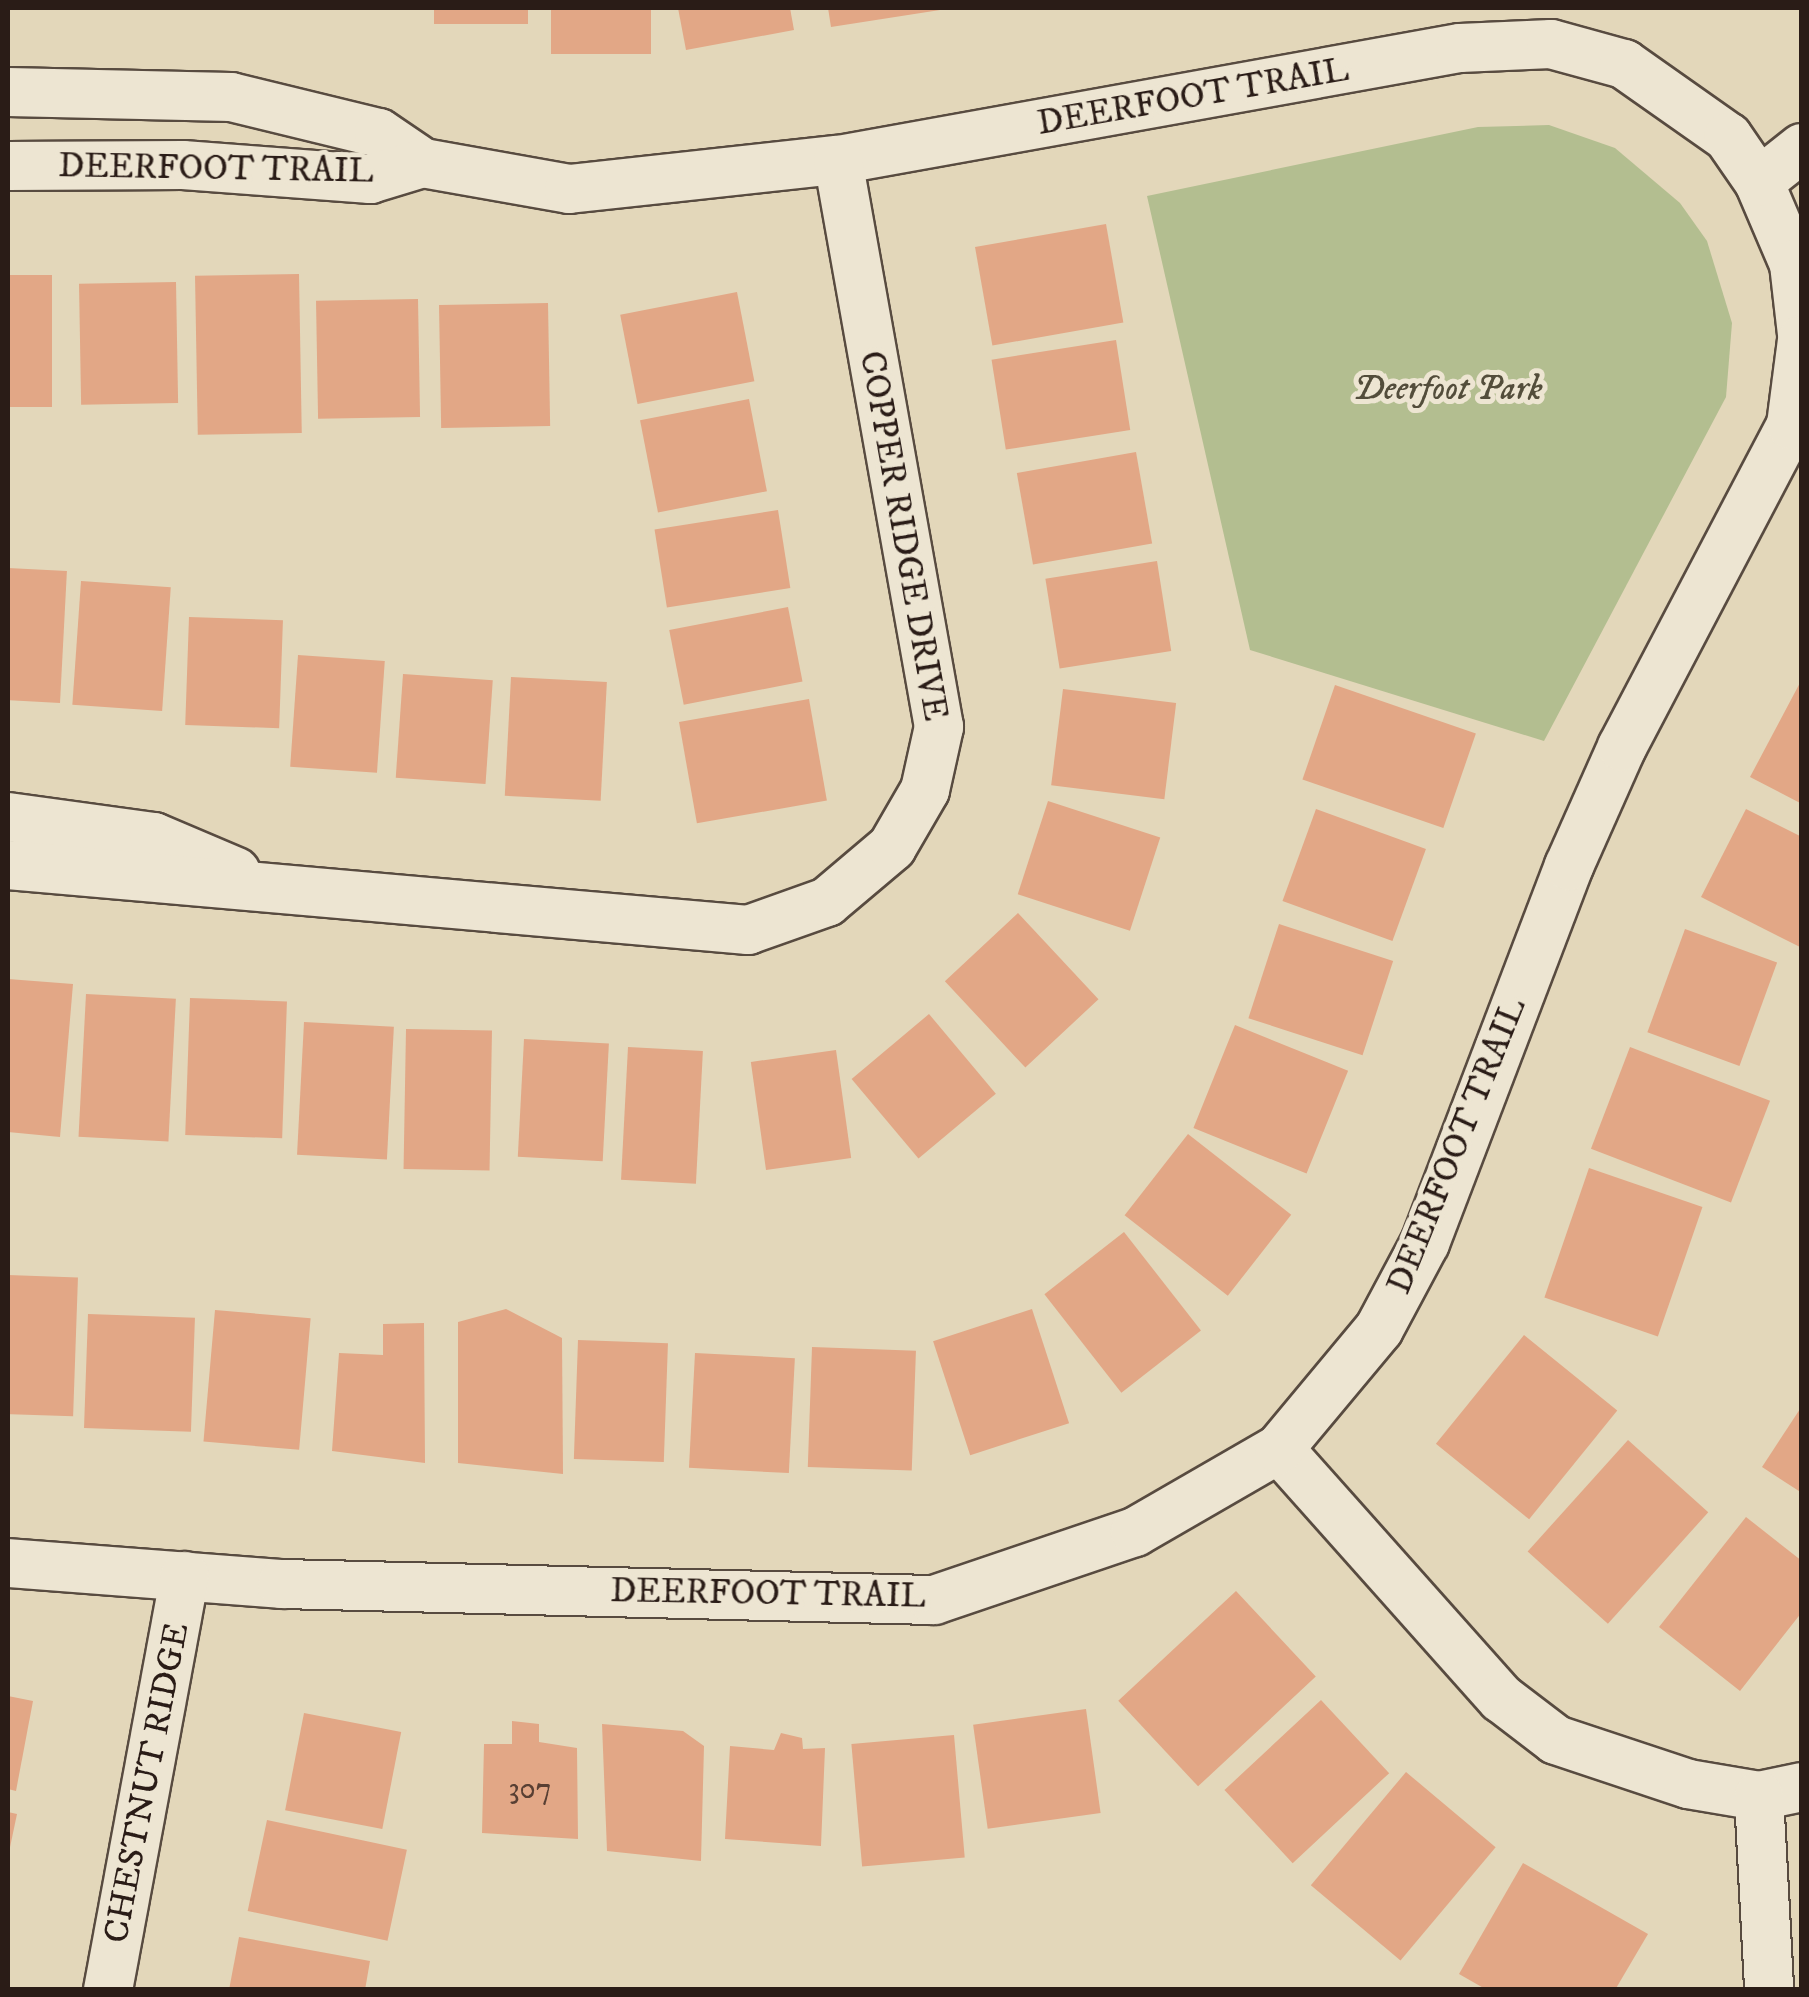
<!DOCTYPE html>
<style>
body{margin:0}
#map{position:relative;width:1809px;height:1997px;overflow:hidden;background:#e3d7ba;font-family:"IM FELL DW Pica",serif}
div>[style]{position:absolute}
.green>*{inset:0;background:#b3be90}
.building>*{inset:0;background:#e2a786;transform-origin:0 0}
.roads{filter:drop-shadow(2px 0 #584b40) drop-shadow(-2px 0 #584b40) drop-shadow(0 2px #584b40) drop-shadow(0 -2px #584b40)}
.minor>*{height:48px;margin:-24px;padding:0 24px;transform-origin:24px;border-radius:24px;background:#ede5d2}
span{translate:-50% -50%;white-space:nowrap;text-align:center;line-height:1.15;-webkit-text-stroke:10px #ede5d2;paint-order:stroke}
.number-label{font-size:30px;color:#583f33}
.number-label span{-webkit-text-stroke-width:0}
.street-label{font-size:35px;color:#2a1c17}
.park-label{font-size:35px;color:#534d3b;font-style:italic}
.frame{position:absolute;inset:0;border:10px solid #2a1c17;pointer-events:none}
</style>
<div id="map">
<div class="green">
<i style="clip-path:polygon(1549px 125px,1615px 148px,1680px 203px,1707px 241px,1732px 323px,1726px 397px,1544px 741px,1250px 650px,1147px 196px,1478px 127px)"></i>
</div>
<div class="building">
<i style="left:434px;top:8px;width:94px;height:16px"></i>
<i style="left:551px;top:8px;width:100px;height:46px"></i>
<i style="clip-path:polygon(678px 8px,790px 8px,794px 30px,686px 50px)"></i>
<i style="clip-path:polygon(828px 8px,940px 8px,940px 10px,831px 27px)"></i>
<i style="left:1106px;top:224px;width:100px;height:133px;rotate:80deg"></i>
<i style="left:299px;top:274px;width:159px;height:104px;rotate:89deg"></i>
<i style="left:8px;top:275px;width:44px;height:132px"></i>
<i style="left:176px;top:282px;width:121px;height:97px;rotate:89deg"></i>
<i style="left:737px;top:292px;width:91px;height:119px;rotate:79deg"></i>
<i style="left:418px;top:299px;width:118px;height:102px;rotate:89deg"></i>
<i style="left:548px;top:303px;width:123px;height:109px;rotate:89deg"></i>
<i style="left:1116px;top:340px;width:91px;height:126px;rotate:81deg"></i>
<i style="left:749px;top:399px;width:94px;height:111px;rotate:79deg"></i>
<i style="left:1136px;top:452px;width:93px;height:121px;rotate:80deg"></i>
<i style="left:778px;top:510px;width:79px;height:125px;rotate:81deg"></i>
<i style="left:1157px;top:561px;width:91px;height:113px;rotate:81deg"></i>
<i style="left:8px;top:568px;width:59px;height:132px;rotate:3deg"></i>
<i style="left:81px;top:581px;width:90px;height:124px;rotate:4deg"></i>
<i style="left:788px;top:607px;width:76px;height:121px;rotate:79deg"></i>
<i style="left:189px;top:617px;width:94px;height:108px;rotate:2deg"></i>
<i style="left:298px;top:655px;width:87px;height:112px;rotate:4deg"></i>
<i style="left:403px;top:674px;width:90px;height:104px;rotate:4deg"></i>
<i style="left:511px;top:677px;width:96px;height:119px;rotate:3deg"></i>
<i style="clip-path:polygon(1802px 679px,1802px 804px,1750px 777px)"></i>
<i style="left:1335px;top:685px;width:149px;height:100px;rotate:19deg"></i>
<i style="left:1063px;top:689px;width:114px;height:97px;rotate:7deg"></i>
<i style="left:809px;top:699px;width:103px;height:132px;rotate:80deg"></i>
<i style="left:1048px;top:801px;width:118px;height:98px;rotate:18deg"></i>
<i style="left:1316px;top:809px;width:117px;height:98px;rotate:20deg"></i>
<i style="clip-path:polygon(1746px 809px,1802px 837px,1802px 948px,1701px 897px)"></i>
<i style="left:1018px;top:913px;width:118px;height:100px;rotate:47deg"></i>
<i style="left:1279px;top:924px;width:120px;height:99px;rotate:18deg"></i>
<i style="left:1685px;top:929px;width:98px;height:110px;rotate:20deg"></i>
<i style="clip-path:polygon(8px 979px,73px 984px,60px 1137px,8px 1132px)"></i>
<i style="left:86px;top:994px;width:90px;height:143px;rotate:3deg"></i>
<i style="left:190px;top:998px;width:97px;height:137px;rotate:2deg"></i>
<i style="left:929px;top:1014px;width:104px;height:101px;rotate:50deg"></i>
<i style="left:304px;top:1022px;width:90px;height:133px;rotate:3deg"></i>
<i style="left:1235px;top:1025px;width:122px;height:111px;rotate:22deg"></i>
<i style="left:406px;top:1029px;width:86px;height:140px;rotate:1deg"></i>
<i style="left:524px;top:1039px;width:85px;height:118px;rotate:3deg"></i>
<i style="left:628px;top:1047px;width:75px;height:133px;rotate:3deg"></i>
<i style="left:1630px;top:1047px;width:150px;height:109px;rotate:21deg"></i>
<i style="left:836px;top:1050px;width:109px;height:86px;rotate:82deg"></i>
<i style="left:1188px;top:1134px;width:131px;height:103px;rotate:38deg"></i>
<i style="left:1589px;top:1168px;width:120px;height:137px;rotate:19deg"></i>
<i style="left:1124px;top:1232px;width:125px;height:101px;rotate:52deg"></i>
<i style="left:8px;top:1275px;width:70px;height:139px;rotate:2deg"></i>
<i style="clip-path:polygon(506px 1309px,562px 1338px,563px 1474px,458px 1463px,458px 1322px)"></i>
<i style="left:1032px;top:1309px;width:120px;height:104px;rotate:72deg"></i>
<i style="left:215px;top:1310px;width:96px;height:132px;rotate:5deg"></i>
<i style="left:88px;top:1314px;width:107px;height:114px;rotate:2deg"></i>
<i style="clip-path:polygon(424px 1323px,425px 1463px,332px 1451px,339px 1353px,383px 1355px,383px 1324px)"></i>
<i style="left:1524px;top:1335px;width:120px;height:140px;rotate:39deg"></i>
<i style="left:578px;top:1340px;width:90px;height:119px;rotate:2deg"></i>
<i style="left:812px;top:1347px;width:104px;height:120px;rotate:2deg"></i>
<i style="left:695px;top:1353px;width:100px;height:115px;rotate:3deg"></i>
<i style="clip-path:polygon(1802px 1406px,1802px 1493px,1762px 1467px)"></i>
<i style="left:1628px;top:1440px;width:108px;height:150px;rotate:42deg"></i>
<i style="clip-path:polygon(1746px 1517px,1802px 1561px,1802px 1612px,1740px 1691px,1659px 1627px)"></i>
<i style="left:1236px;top:1591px;width:117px;height:161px;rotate:47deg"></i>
<i style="clip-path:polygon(8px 1696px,33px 1701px,16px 1791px,8px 1789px)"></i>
<i style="left:1321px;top:1700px;width:100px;height:132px;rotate:47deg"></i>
<i style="left:1086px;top:1709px;width:105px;height:114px;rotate:82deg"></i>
<i style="left:304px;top:1713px;width:99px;height:99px;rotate:11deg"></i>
<i style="clip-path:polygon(512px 1721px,539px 1724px,539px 1742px,577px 1748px,578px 1839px,482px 1833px,484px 1744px,512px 1744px)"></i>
<i style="clip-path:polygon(602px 1724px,683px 1731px,704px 1746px,701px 1861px,607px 1851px)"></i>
<i style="clip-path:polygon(781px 1733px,802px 1738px,803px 1749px,825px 1748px,821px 1846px,725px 1839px,730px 1746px,774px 1750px)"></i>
<i style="left:954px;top:1735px;width:123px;height:103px;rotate:85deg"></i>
<i style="left:1406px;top:1772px;width:117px;height:148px;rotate:40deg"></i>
<i style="clip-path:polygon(8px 1812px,17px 1814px,9px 1852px,8px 1851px)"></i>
<i style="left:267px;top:1820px;width:143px;height:93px;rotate:12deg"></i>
<i style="clip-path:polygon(1523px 1863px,1648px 1934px,1615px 1990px,1487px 1990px,1459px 1974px)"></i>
<i style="clip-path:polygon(239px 1937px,370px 1961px,365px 1990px,229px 1990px)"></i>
</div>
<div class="roads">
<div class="minor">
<i style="left:8px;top:92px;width:223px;rotate:1.3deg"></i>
<i style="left:231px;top:97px;width:152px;rotate:13.7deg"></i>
<i style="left:379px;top:133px;width:53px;rotate:34.3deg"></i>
<i style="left:423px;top:163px;width:148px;rotate:10.1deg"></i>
<i style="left:569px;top:189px;width:271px;rotate:-6.2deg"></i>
<i style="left:838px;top:160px;width:632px;rotate:-10.21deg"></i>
<i style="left:1460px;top:48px;width:91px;rotate:-2.5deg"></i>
<i style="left:1551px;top:44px;width:76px;rotate:15.3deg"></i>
<i style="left:1624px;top:64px;width:127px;rotate:35.1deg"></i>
<i style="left:1728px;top:137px;width:55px;rotate:55.4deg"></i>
<i style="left:1759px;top:182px;width:89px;rotate:66.9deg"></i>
<i style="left:1794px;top:264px;width:70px;rotate:83.5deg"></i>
<i style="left:8px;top:166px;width:175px;rotate:-0.3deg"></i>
<i style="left:183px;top:165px;width:188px;rotate:4.3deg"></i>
<i style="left:370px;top:179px;width:55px;rotate:-16.8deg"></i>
<i style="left:1759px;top:182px;width:55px;rotate:-38.3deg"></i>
<i style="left:8px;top:817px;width:147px;rotate:7.8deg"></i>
<i style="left:154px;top:837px;width:89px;rotate:23.1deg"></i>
<i style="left:8px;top:865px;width:743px;rotate:5.02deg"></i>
<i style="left:748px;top:930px;width:84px;rotate:-19.5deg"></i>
<i style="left:827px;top:902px;width:85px;rotate:-40.2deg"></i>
<i style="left:892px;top:847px;width:66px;rotate:-59.9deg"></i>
<i style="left:925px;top:790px;width:65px;rotate:-77.5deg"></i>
<i style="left:939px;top:727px;width:576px;rotate:-100.1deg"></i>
<i style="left:1279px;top:1449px;width:334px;rotate:48.3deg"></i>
<i style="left:1501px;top:1698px;width:69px;rotate:37.4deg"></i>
<i style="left:1556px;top:1740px;width:139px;rotate:18.4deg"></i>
<i style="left:1688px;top:1784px;width:72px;rotate:9.6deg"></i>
<i style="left:1759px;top:1796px;width:44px;rotate:-11.8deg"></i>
<i style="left:8px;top:1563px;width:275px;rotate:4.4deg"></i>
<i style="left:282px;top:1584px;width:652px;rotate:1.41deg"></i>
<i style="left:934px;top:1600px;width:212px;rotate:-18.7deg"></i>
<i style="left:1135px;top:1532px;width:166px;rotate:-30deg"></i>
<i style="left:1279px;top:1449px;width:156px;rotate:-50.2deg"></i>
<i style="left:1379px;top:1329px;width:98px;rotate:-61.9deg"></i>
<i style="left:1425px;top:1243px;width:404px;rotate:-69.1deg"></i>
<i style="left:1569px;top:866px;width:130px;rotate:-66deg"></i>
<i style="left:1622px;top:747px;width:364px;rotate:-62.3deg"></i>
<i style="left:1791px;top:425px;width:86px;rotate:-82.6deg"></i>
<i style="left:1759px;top:1796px;width:194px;rotate:87deg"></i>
<i style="left:108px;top:1990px;width:421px;rotate:-79.5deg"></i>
</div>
</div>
<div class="number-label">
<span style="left:530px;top:1790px">307</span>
</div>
<div class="street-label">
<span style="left:1193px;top:97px;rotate:-10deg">DEERFOOT TRAIL</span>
<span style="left:216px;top:169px;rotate:1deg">DEERFOOT TRAIL</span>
<span style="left:903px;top:536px;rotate:80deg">COPPER RIDGE DRIVE</span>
<span style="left:1457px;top:1146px;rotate:-68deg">DEERFOOT TRAIL</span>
<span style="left:768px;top:1594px;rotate:1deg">DEERFOOT TRAIL</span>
<span style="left:147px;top:1783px;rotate:-79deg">CHESTNUT RIDGE</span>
</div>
<div class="park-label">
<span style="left:1448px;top:389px">Deerfoot Park</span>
</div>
<div class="frame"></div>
</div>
